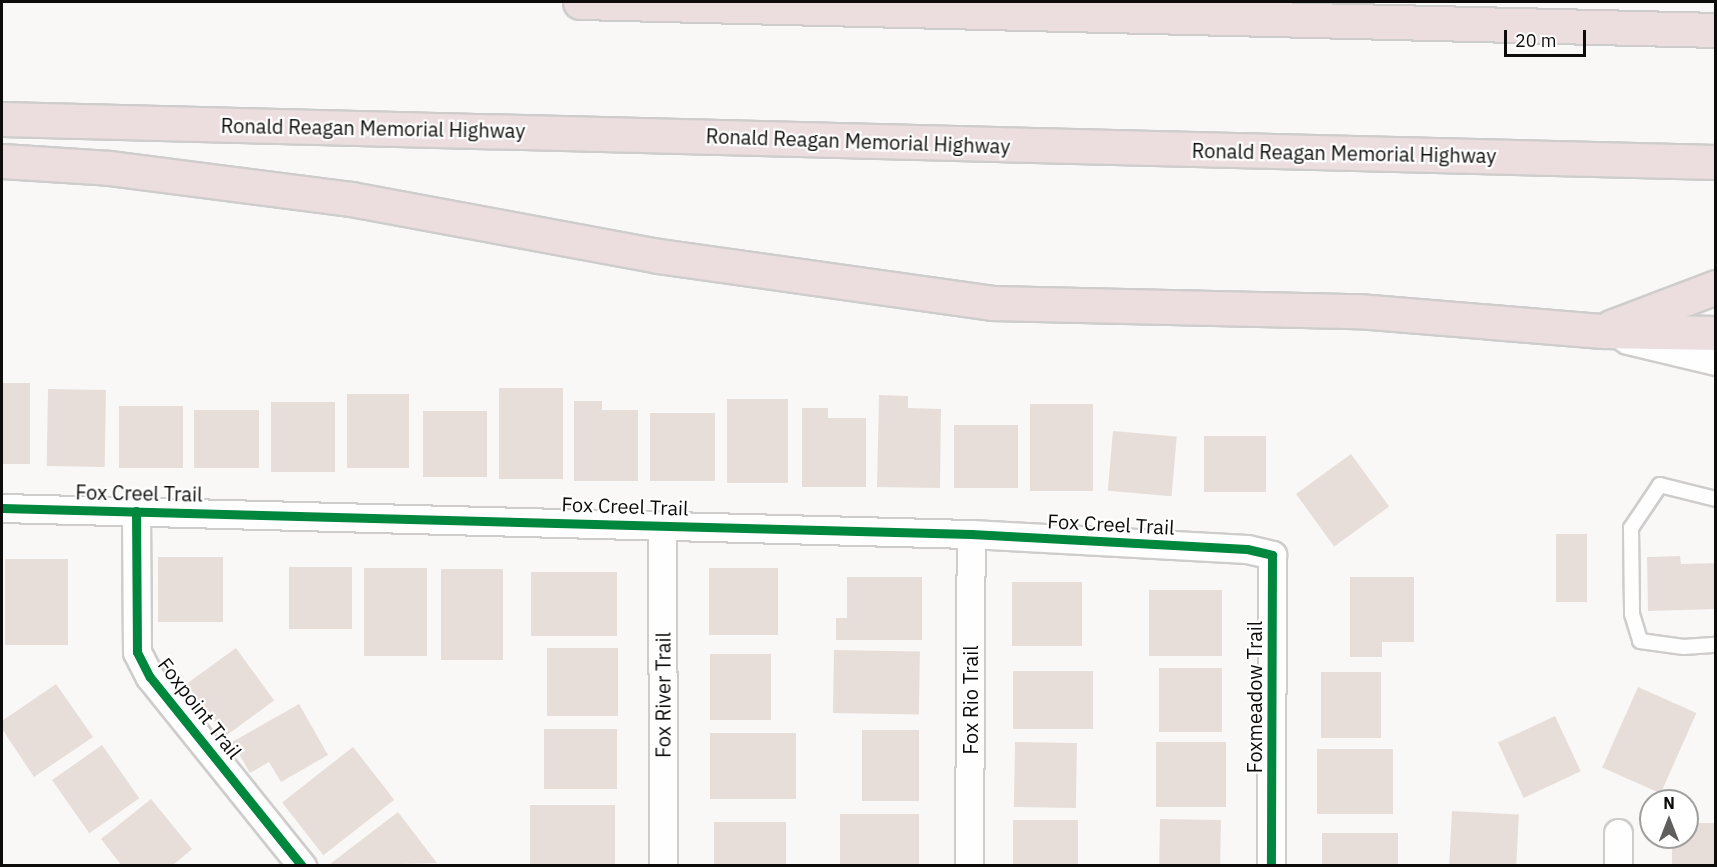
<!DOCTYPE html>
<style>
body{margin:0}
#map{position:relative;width:1717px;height:867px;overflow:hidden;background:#f9f8f7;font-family:"IBM Plex Sans",sans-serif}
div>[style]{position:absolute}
.building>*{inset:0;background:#e8ded9;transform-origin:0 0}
.roads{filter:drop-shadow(2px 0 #cecdcc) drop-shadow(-2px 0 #cecdcc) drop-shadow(0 2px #cecdcc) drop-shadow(0 -2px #cecdcc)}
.lane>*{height:14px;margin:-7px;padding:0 7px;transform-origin:7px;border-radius:7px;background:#fefefe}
.street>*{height:27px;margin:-13.5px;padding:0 13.5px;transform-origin:13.5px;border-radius:13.5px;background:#fefefe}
.secondary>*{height:33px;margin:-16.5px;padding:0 16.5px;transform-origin:16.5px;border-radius:16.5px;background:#fefefe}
.highway>*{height:33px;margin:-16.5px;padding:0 16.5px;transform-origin:16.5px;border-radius:16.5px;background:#ecdedf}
.cycleway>*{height:9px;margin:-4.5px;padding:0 4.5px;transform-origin:4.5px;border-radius:4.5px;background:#00873e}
span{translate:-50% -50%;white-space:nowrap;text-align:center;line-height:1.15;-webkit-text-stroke:4.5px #fff;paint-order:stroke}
.street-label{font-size:20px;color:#0d0c0b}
.frame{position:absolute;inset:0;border:3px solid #0d0c0b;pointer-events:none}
.north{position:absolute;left:1639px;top:789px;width:60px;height:60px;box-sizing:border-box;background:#fff;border:2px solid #9e9e9d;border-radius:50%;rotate:0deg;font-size:16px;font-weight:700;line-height:24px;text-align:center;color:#0d0c0b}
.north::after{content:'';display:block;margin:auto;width:21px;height:27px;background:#605f5e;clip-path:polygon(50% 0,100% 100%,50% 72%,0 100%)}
.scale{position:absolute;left:1504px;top:30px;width:82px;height:27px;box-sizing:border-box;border:3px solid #0d0c0b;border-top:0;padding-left:8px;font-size:18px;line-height:21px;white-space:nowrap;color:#0d0c0b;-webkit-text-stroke:4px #fff;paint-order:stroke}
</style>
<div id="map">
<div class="building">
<i style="left:2px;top:383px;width:28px;height:81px"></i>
<i style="left:499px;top:388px;width:64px;height:91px"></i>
<i style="left:48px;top:389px;width:58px;height:77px;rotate:1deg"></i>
<i style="left:347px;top:394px;width:62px;height:74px"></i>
<i style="clip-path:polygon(879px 395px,908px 396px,908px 408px,941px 409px,940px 488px,877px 487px)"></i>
<i style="left:727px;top:399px;width:61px;height:84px"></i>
<i style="clip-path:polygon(574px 401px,602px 401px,602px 410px,638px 410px,638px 481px,574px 481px)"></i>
<i style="left:271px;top:402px;width:64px;height:70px"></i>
<i style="left:1030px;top:404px;width:63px;height:87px"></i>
<i style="left:119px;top:406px;width:64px;height:62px"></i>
<i style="clip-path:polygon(802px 408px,828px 408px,828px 418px,866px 418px,866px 487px,802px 487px)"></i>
<i style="left:194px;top:410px;width:65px;height:58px"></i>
<i style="left:423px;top:411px;width:64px;height:66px"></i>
<i style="left:650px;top:413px;width:65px;height:68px"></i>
<i style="left:954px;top:425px;width:64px;height:63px"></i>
<i style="left:1113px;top:431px;width:64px;height:60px;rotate:5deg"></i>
<i style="left:1204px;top:436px;width:62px;height:56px"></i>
<i style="left:1351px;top:454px;width:65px;height:68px;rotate:54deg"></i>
<i style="left:1556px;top:534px;width:31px;height:68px"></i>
<i style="clip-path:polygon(1680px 556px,1681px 564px,1716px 563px,1716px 609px,1648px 611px,1647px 557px)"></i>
<i style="left:158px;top:557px;width:65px;height:65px"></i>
<i style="left:5px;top:559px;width:63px;height:86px"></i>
<i style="left:289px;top:567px;width:63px;height:62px"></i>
<i style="left:364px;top:568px;width:63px;height:88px"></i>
<i style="left:709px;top:568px;width:69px;height:67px"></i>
<i style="left:441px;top:569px;width:62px;height:91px"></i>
<i style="left:531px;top:572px;width:86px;height:64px"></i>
<i style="clip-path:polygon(847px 577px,922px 577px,922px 640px,836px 640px,836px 618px,847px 618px)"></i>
<i style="clip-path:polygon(1350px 577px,1414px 577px,1414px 642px,1382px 642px,1382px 657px,1350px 657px)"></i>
<i style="left:1012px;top:582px;width:70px;height:64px"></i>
<i style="left:1149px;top:590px;width:73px;height:66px"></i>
<i style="left:236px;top:648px;width:65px;height:61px;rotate:54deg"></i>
<i style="left:547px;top:648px;width:71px;height:68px"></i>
<i style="left:834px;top:650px;width:86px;height:63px;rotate:1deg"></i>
<i style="left:710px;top:654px;width:61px;height:66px"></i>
<i style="left:1159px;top:668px;width:63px;height:64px"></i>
<i style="left:1013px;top:671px;width:80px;height:58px"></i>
<i style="left:1321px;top:672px;width:60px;height:66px"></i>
<i style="clip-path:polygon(56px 684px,93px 737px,34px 777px,2px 729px,2px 721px)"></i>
<i style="left:1638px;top:687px;width:64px;height:88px;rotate:24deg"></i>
<i style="clip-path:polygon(299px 704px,328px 755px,281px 782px,269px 762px,250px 773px,232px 742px)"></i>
<i style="left:1555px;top:716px;width:61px;height:63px;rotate:65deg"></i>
<i style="left:544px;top:729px;width:73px;height:60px"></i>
<i style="left:862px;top:730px;width:57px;height:71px"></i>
<i style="left:710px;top:733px;width:86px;height:66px"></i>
<i style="left:1015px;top:742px;width:62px;height:65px;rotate:1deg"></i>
<i style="left:1156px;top:742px;width:70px;height:65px"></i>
<i style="left:102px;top:745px;width:65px;height:61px;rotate:55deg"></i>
<i style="left:353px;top:747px;width:67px;height:90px;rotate:52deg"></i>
<i style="left:1317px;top:749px;width:76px;height:65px"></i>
<i style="clip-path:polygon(151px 799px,192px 849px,172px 866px,122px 866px,101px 839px)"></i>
<i style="left:530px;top:805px;width:85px;height:61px"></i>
<i style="left:1452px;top:811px;width:67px;height:55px;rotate:3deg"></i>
<i style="clip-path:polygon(398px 812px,437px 863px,331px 866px,330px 864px)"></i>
<i style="left:840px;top:814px;width:79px;height:52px"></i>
<i style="left:1160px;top:819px;width:61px;height:47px;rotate:1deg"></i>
<i style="left:1013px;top:820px;width:65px;height:46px"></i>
<i style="left:714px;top:822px;width:72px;height:44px"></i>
<i style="clip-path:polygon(1687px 823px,1716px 823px,1716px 866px,1672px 866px,1672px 837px,1687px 837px)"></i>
<i style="left:1322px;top:833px;width:76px;height:33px"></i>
</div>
<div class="roads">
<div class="lane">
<i style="left:1716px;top:499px;width:58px;rotate:-166deg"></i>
<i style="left:1660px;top:485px;width:52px;rotate:124deg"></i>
<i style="left:1631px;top:528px;width:86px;rotate:89.3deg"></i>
<i style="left:1632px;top:614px;width:28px;rotate:73deg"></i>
<i style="left:1640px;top:641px;width:44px;rotate:7.8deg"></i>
<i style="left:1684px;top:647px;width:32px;rotate:-4deg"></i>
</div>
<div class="street">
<i style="left:2px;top:508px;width:969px;rotate:1.54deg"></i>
<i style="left:971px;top:534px;width:276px;rotate:3.1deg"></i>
<i style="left:1247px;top:549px;width:26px;rotate:13deg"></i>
<i style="left:1272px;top:555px;width:311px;rotate:90.2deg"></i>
<i style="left:136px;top:511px;width:141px;rotate:89.6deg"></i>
<i style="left:137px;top:652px;width:28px;rotate:63deg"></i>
<i style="left:150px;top:677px;width:243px;rotate:51.2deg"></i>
<i style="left:662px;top:525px;width:341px;rotate:89.8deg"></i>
<i style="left:969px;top:866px;width:332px;rotate:-89.7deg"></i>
<i style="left:1618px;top:866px;width:33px;rotate:-90deg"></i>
</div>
<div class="secondary">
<i style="left:1628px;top:337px;width:90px;rotate:13.4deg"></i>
</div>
<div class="highway">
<i style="left:580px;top:2px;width:1136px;rotate:1.41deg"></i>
<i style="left:2px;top:119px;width:1715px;rotate:1.44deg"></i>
<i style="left:2px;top:161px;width:107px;rotate:3.7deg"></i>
<i style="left:109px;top:168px;width:244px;rotate:7.3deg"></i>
<i style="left:351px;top:199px;width:312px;rotate:10.5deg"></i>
<i style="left:658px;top:256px;width:337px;rotate:8deg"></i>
<i style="left:992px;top:303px;width:366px;rotate:1.3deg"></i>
<i style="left:1358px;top:311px;width:246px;rotate:4.7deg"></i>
<i style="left:1603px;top:331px;width:113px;rotate:1deg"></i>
<i style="left:1611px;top:327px;width:112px;rotate:-20.9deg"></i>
</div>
</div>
<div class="cycleway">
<i style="left:2px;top:508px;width:969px;rotate:1.54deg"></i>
<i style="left:971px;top:534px;width:276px;rotate:3.1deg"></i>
<i style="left:1247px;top:549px;width:26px;rotate:13deg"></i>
<i style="left:1272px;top:555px;width:311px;rotate:90.2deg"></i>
<i style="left:136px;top:511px;width:141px;rotate:89.6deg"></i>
<i style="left:137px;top:652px;width:28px;rotate:63deg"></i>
<i style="left:150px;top:677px;width:243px;rotate:51.2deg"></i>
</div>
<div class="street-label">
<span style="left:373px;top:128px;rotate:1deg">Ronald Reagan Memorial Highway</span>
<span style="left:858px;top:141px;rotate:2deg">Ronald Reagan Memorial Highway</span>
<span style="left:1344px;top:153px;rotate:1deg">Ronald Reagan Memorial Highway</span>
<span style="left:139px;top:493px;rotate:1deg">Fox Creel Trail</span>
<span style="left:625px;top:506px;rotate:2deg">Fox Creel Trail</span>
<span style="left:1111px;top:524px;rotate:3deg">Fox Creel Trail</span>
<span style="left:663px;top:695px;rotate:-90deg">Fox River Trail</span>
<span style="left:1254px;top:697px;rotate:-90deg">Foxmeadow Trail</span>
<span style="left:970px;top:700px;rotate:-90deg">Fox Rio Trail</span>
<span style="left:200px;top:708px;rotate:52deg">Foxpoint Trail</span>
</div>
<div class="frame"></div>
<div class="north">N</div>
<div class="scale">20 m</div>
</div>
